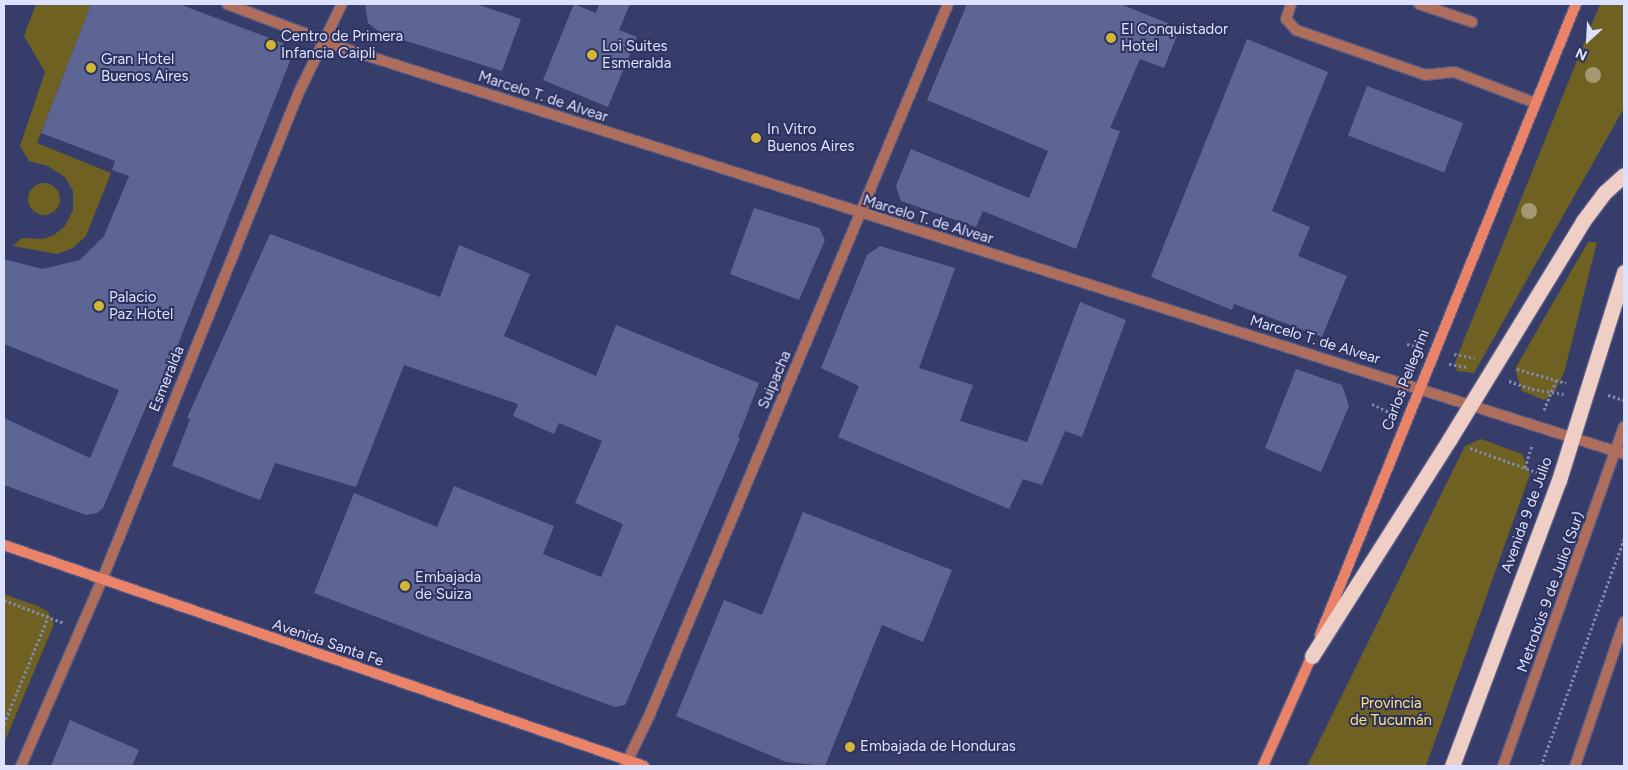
<!DOCTYPE html>
<meta charset="utf-8">
<style>
body{margin:0}
#map{position:relative;width:1628px;height:770px;overflow:hidden;background:#373d6a;font-family:Figtree,sans-serif}
div>[style]{position:absolute}
.green>*{inset:0;background:#6f6122}
.round{border-radius:50%}
.building>*{inset:0;background:#5d6595;transform-origin:0 0}
.path>*{height:3px;margin-top:-1.5px;transform-origin:0;background:repeating-linear-gradient(90deg,#8288ad 0 2.5px,transparent 0 5px)}
.roads{filter:drop-shadow(1px 0 #555b85) drop-shadow(-1px 0 #555b85) drop-shadow(0 1px #555b85) drop-shadow(0 -1px #555b85)}
.lane>*{height:10px;margin:-5px;padding:0 5px;transform-origin:5px;border-radius:5px;background:#af6d5b}
.street>*{height:10px;margin:-5px;padding:0 5px;transform-origin:5px;border-radius:5px;background:#af6d5b}
.secondary>*{height:10px;margin:-5px;padding:0 5px;transform-origin:5px;border-radius:5px;background:#ea8367}
.highway>*{height:15px;margin:-7.5px;padding:0 7.5px;transform-origin:7.5px;border-radius:7.5px;background:#efcec5}
.trees>*{width:16px;height:16px;margin:-8px;border-radius:50%;background:#a49971}
.dots>*{width:14px;height:14px;translate:-50% -50%;box-sizing:border-box;border:2px solid #2d325e;border-radius:50%}
span{translate:-50% -50%;white-space:nowrap;text-align:center;line-height:1.15;-webkit-text-stroke:4px #2d325e;paint-order:stroke}
.poi-label{font-size:15px;color:#dce2fe}
.left{translate:0 -50%;text-align:left}
.street-label{font-size:15px;color:#dce2fe}
.park-label{font-size:15px;color:#fee477}
.frame{position:absolute;inset:0;border:5px solid #dce2fe;pointer-events:none}
.north{position:absolute;left:1563px;top:15px;width:50px;height:50px;-webkit-text-stroke:4px #2d325e;paint-order:stroke;rotate:205deg;font-size:14px;font-weight:700;line-height:20px;text-align:center;color:#dce2fe}
.north::after{content:'';display:block;margin:auto;width:18px;height:22px;background:#dce2fe;clip-path:polygon(50% 0,100% 100%,50% 72%,0 100%)}
</style>
<div id="map">
<div class="green">
<i style="clip-path:polygon(36px 4px,91px 4px,37px 143px,111px 173px,86px 236px,73px 248px,57px 254px,13px 246px,22px 238px,43px 239px,54px 235px,65px 226px,73px 210px,73px 191px,65px 177px,48px 166px,29px 161px,20px 146px,45px 72px,24px 36px)"></i>
<i style="clip-path:polygon(1600px 4px,1624px 4px,1624px 108px,1474px 373px,1457px 371px,1455px 362px)"></i>
<i class="round" style="left:28px;top:183px;width:32px;height:32px"></i>
<i style="clip-path:polygon(1588px 242px,1597px 242px,1564px 373px,1554px 393px,1544px 400px,1522px 391px,1515px 369px)"></i>
<i style="clip-path:polygon(1481px 439px,1522px 454px,1530px 474px,1426px 766px,1307px 766px,1465px 446px)"></i>
<i style="clip-path:polygon(4px 594px,40px 607px,48px 612px,54px 624px,4px 743px)"></i>
</div>
<div class="building">
<i style="clip-path:polygon(91px 4px,179px 4px,283px 43px,290px 61px,154px 405px,148px 402px,103px 508px,97px 513px,86px 515px,4px 485px,4px 418px,90px 458px,119px 390px,4px 344px,4px 259px,42px 269px,80px 260px,104px 236px,129px 176px,112px 170px,115px 161px,41px 133px)"></i>
<i style="clip-path:polygon(365px 4px,476px 4px,521px 19px,502px 71px,381px 33px,368px 23px)"></i>
<i style="clip-path:polygon(574px 4px,596px 13px,599px 4px,630px 4px,619px 30px,637px 37px,608px 107px,543px 80px)"></i>
<i style="clip-path:polygon(967px 4px,1120px 4px,1180px 28px,1164px 68px,1140px 59px,1110px 128px,1120px 131px,1076px 249px,983px 211px,976px 227px,901px 201px,896px 186px,911px 149px,1029px 198px,1048px 151px,927px 100px)"></i>
<i style="clip-path:polygon(1247px 39px,1328px 72px,1272px 211px,1310px 227px,1298px 256px,1347px 276px,1322px 337px,1234px 304px,1232px 310px,1151px 277px)"></i>
<i style="left:1367px;top:86px;width:103px;height:53px;rotate:21deg"></i>
<i style="clip-path:polygon(754px 208px,819px 228px,825px 240px,799px 300px,730px 274px)"></i>
<i style="clip-path:polygon(270px 234px,440px 297px,459px 245px,530px 274px,504px 336px,596px 376px,616px 325px,759px 383px,738px 437px,740px 438px,625px 705px,615px 707px,557px 686px,314px 593px,354px 493px,437px 527px,454px 486px,554px 526px,543px 554px,601px 577px,623px 524px,575px 503px,602px 441px,559px 423px,554px 434px,513px 416px,518px 404px,404px 365px,356px 487px,275px 463px,260px 500px,172px 466px,190px 419px,187px 418px)"></i>
<i style="clip-path:polygon(880px 246px,955px 268px,919px 368px,973px 385px,960px 421px,1027px 442px,1080px 302px,1126px 320px,1082px 437px,1065px 431px,1042px 485px,1023px 479px,1009px 509px,838px 437px,859px 386px,821px 368px,867px 255px)"></i>
<i style="clip-path:polygon(1296px 369px,1342px 385px,1349px 406px,1321px 472px,1265px 448px)"></i>
<i style="clip-path:polygon(803px 512px,952px 570px,923px 642px,882px 625px,825px 766px,786px 762px,676px 716px,724px 600px,762px 615px)"></i>
<i style="clip-path:polygon(70px 720px,139px 750px,132px 766px,51px 766px)"></i>
</div>
<div class="path">
<i style="left:1407px;top:344px;width:11px;rotate:15deg"></i>
<i style="left:1454px;top:354px;width:21px;rotate:11deg"></i>
<i style="left:1449px;top:364px;width:19px;rotate:9deg"></i>
<i style="left:1517px;top:369px;width:51px;rotate:15.9deg"></i>
<i style="left:1509px;top:381px;width:24px;rotate:19deg"></i>
<i style="left:1532px;top:389px;width:32px;rotate:9deg"></i>
<i style="left:1608px;top:395px;width:17px;rotate:17deg"></i>
<i style="left:1372px;top:404px;width:21px;rotate:25deg"></i>
<i style="left:1544px;top:410px;width:32px;rotate:-68deg"></i>
<i style="left:1470px;top:448px;width:73px;rotate:19.9deg"></i>
<i style="left:1525px;top:468px;width:24px;rotate:-73deg"></i>
<i style="left:4px;top:600px;width:64px;rotate:21deg"></i>
<i style="left:4px;top:724px;width:116px;rotate:-67.6deg"></i>
<i style="left:1541px;top:766px;width:242px;rotate:-69.9deg"></i>
</div>
<div class="roads">
<div class="lane">
<i style="left:1291px;top:4px;width:16px;rotate:108deg"></i>
<i style="left:1286px;top:19px;width:15px;rotate:48deg"></i>
<i style="left:1296px;top:30px;width:137px;rotate:19.2deg"></i>
<i style="left:1425px;top:75px;width:29px;rotate:-6deg"></i>
<i style="left:1454px;top:72px;width:87px;rotate:20.9deg"></i>
<i style="left:1419px;top:4px;width:56px;rotate:18.8deg"></i>
<i style="left:1503px;top:766px;width:360px;rotate:-70.4deg"></i>
<i style="left:1575px;top:766px;width:152px;rotate:-71.2deg"></i>
</div>
<div class="street">
<i style="left:227px;top:4px;width:130px;rotate:20.7deg"></i>
<i style="left:349px;top:50px;width:1337px;rotate:17.58deg"></i>
<i style="left:21px;top:766px;width:203px;rotate:-66.5deg"></i>
<i style="left:102px;top:580px;width:526px;rotate:-68.02deg"></i>
<i style="left:299px;top:92px;width:98px;rotate:-64deg"></i>
<i style="left:625px;top:766px;width:58px;rotate:-64.3deg"></i>
<i style="left:650px;top:714px;width:770px;rotate:-67.23deg"></i>
</div>
<div class="secondary">
<i style="left:4px;top:545px;width:677px;rotate:19.05deg"></i>
<i style="left:1320px;top:635px;width:681px;rotate:-67.92deg"></i>
<i style="left:1263px;top:766px;width:126px;rotate:-66.1deg"></i>
</div>
<div class="highway">
<i style="left:1312px;top:656px;width:256px;rotate:-57.6deg"></i>
<i style="left:1449px;top:440px;width:257px;rotate:-58.5deg"></i>
<i style="left:1583px;top:221px;width:36px;rotate:-53deg"></i>
<i style="left:1605px;top:192px;width:25px;rotate:-42deg"></i>
<i style="left:1452px;top:766px;width:305px;rotate:-69.5deg"></i>
<i style="left:1559px;top:480px;width:218px;rotate:-72.6deg"></i>
</div>
</div>
<div class="trees">
<i style="left:1593px;top:75px"></i>
<i style="left:1529px;top:211px"></i>
</div>
<div class="dots">
<i style="left:1111px;top:38px;background:#d2b635"></i>
<i style="left:271px;top:45px;background:#d2b635"></i>
<i style="left:592px;top:55px;background:#d2b635"></i>
<i style="left:91px;top:68px;background:#d2b635"></i>
<i style="left:756px;top:138px;background:#d2b635"></i>
<i style="left:99px;top:306px;background:#d2b635"></i>
<i style="left:405px;top:586px;background:#d2b635"></i>
<i style="left:850px;top:747px;background:#d2b635"></i>
</div>
<div class="poi-label">
<span class="left" style="left:1121px;top:38px">El Conquistador<br>Hotel</span>
<span class="left" style="left:281px;top:45px">Centro de Primera<br>Infancia Caipli</span>
<span class="left" style="left:602px;top:55px">Loi Suites<br>Esmeralda</span>
<span class="left" style="left:101px;top:68px">Gran Hotel<br>Buenos Aires</span>
<span class="left" style="left:767px;top:138px">In Vitro<br>Buenos Aires</span>
<span class="left" style="left:109px;top:306px">Palacio<br>Paz Hotel</span>
<span class="left" style="left:415px;top:586px">Embajada<br>de Suiza</span>
<span class="left" style="left:860px;top:747px">Embajada de Honduras</span>
</div>
<div class="street-label">
<span style="left:543px;top:97px;rotate:18deg">Marcelo T. de Alvear</span>
<span style="left:928px;top:220px;rotate:17deg">Marcelo T. de Alvear</span>
<span style="left:1315px;top:340px;rotate:17deg">Marcelo T. de Alvear</span>
<span style="left:167px;top:379px;rotate:-68deg">Esmeralda</span>
<span style="left:775px;top:380px;rotate:-67deg">Suipacha</span>
<span style="left:1406px;top:380px;rotate:-69deg">Carlos Pellegrini</span>
<span style="left:1527px;top:515px;rotate:-70deg">Avenida 9 de Julio</span>
<span style="left:1551px;top:592px;rotate:-70deg">Metrobús 9 de Julio (Sur)</span>
<span style="left:328px;top:643px;rotate:19deg">Avenida Santa Fe</span>
</div>
<div class="park-label">
<span style="left:1391px;top:712px">Provincia<br>de Tucumán</span>
</div>
<div class="frame"></div>
<div class="north">N</div>
</div>
